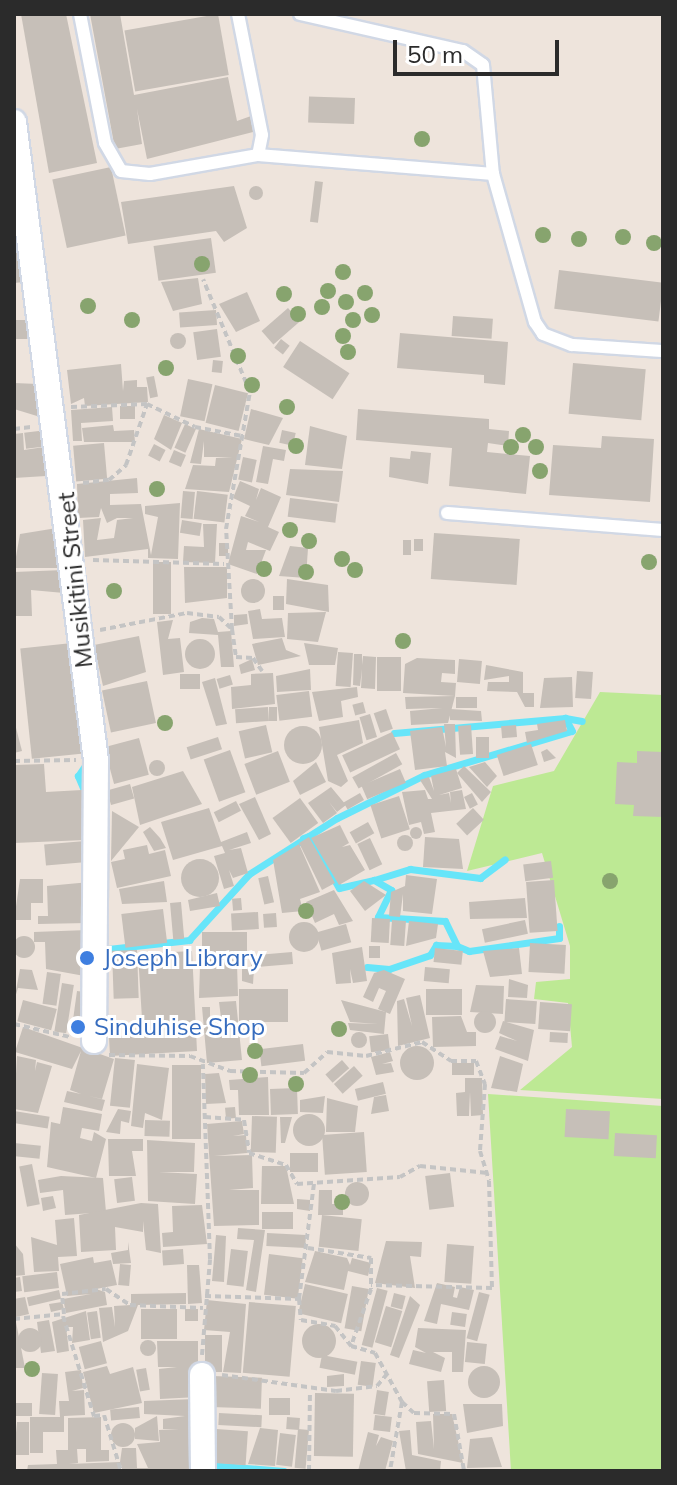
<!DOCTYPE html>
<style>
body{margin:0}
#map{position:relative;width:677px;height:1485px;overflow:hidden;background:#eee4dc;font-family:Mulish,sans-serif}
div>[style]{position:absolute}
.green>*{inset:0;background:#bde994}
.stream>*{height:7px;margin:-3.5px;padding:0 3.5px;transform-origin:3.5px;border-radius:3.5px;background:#67e5f9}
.building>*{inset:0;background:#c6bfb8;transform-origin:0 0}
.round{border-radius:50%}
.path>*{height:4px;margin-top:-2px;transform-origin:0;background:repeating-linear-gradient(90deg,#c4c4c4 0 6px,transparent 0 10px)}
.roads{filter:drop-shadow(2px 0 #d1d8e5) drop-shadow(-2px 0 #d1d8e5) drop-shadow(0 2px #d1d8e5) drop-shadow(0 -2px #d1d8e5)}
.lane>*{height:12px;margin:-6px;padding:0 6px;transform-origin:6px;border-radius:6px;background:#fff}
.street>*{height:24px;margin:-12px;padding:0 12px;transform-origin:12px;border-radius:12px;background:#fff}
.trees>*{width:16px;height:16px;margin:-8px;border-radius:50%;background:#87a46e}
.dots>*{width:22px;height:22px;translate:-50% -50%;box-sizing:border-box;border:4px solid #fff;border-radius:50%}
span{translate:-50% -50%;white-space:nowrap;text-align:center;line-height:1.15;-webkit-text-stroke:6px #fff;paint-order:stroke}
.street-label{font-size:24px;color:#2b2b2b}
.shop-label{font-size:24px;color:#366cbe}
.left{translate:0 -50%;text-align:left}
.frame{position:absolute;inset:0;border:16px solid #2b2b2b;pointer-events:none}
.scale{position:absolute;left:393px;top:40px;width:166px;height:36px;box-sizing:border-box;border:4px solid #2b2b2b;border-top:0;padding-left:10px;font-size:24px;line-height:28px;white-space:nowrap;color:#2b2b2b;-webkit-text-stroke:6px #fff;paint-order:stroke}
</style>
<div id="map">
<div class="green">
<i style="clip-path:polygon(600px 692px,663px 695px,663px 1099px,520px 1090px,572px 1047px,568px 1003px,534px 999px,536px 982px,570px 979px,570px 946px,542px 853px,467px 871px,493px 786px,554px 771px)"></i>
<i style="clip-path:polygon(488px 1094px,663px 1106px,663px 1471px,511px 1471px)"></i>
</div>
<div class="stream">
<i style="left:394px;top:733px;width:172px;rotate:-5deg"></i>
<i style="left:86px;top:795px;width:21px;rotate:-113deg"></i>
<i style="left:78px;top:776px;width:22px;rotate:-56deg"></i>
<i style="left:303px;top:838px;width:6px;rotate:-18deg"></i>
<i style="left:309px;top:836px;width:60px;rotate:60deg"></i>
<i style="left:339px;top:888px;width:36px;rotate:-13deg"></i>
<i style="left:374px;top:880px;width:20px;rotate:30deg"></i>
<i style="left:391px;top:890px;width:30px;rotate:116deg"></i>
<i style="left:378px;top:917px;width:67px;rotate:3.4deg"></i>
<i style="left:445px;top:921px;width:28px;rotate:64deg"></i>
<i style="left:457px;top:946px;width:13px;rotate:23deg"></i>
<i style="left:469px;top:951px;width:91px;rotate:-8.2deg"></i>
<i style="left:559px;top:938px;width:12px;rotate:-90deg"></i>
<i style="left:374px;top:880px;width:38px;rotate:-17deg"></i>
<i style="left:410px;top:869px;width:71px;rotate:7.3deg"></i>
<i style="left:480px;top:878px;width:31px;rotate:-37deg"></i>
<i style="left:99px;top:950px;width:91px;rotate:-6.3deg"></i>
<i style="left:189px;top:940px;width:89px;rotate:-47.7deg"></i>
<i style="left:249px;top:874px;width:104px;rotate:-32.5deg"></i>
<i style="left:337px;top:818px;width:97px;rotate:-26.3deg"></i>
<i style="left:424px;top:775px;width:154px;rotate:-16.6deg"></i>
<i style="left:572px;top:731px;width:15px;rotate:-118deg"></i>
<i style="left:565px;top:718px;width:17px;rotate:10deg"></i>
<i style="left:367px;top:967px;width:22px;rotate:5deg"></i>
<i style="left:389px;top:969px;width:43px;rotate:-18.9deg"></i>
<i style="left:430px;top:955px;width:12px;rotate:-59deg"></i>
<i style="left:436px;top:945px;width:21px;rotate:3deg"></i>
<i style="left:209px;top:1465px;width:75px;rotate:4.6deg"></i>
</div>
<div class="building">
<i style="clip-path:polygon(21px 14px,66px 14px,97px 163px,49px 173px)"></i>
<i style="clip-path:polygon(90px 14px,120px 14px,134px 95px,228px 77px,237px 121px,251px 116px,257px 131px,147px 159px,137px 109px,142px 144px,115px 149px)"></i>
<i style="left:218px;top:14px;width:62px;height:95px;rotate:80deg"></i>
<i style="left:355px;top:98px;width:26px;height:46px;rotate:92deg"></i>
<i style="left:111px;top:167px;width:70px;height:60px;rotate:78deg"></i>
<i style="left:315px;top:181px;width:8px;height:41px;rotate:7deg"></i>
<i class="round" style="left:249px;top:186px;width:14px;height:14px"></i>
<i style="clip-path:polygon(234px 186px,247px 228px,224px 242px,216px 231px,128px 244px,121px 202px)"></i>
<i style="clip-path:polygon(14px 236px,19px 236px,24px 282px,14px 283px)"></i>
<i style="left:211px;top:238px;width:35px;height:58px;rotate:82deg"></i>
<i style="left:559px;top:270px;width:105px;height:39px;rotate:7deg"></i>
<i style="clip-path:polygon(198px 278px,202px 304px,173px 311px,161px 282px)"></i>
<i style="clip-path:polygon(247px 292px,260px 321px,236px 332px,219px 304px)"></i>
<i style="left:288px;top:308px;width:18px;height:35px;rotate:49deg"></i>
<i style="left:216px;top:310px;width:15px;height:37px;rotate:86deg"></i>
<i style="left:453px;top:316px;width:40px;height:20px;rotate:4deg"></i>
<i style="left:14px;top:320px;width:24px;height:19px"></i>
<i style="left:217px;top:329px;width:28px;height:24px;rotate:82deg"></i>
<i class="round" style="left:170px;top:333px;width:16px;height:16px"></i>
<i style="clip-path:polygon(400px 333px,508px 342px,505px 385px,484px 383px,484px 375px,397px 368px)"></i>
<i style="left:281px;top:339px;width:11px;height:11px;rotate:38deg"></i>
<i style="left:300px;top:341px;width:59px;height:31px;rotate:33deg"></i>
<i style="left:213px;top:360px;width:10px;height:12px;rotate:6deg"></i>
<i style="left:573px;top:363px;width:73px;height:51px;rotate:5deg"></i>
<i style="clip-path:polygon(121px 364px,123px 391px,124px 381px,137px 380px,137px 387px,147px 387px,148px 402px,85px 406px,84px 398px,71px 404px,67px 370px)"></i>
<i style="left:154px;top:376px;width:21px;height:8px;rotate:79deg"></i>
<i style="left:188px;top:379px;width:25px;height:38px;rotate:12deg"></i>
<i style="clip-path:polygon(14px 383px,38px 384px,37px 416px,14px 409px)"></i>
<i style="left:215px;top:385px;width:34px;height:39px;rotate:14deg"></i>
<i style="left:120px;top:406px;width:15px;height:13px"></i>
<i style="clip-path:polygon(112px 407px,113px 421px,81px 423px,82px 441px,73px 441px,71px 410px)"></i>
<i style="clip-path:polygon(251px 409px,283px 418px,269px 445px,244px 439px)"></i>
<i style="clip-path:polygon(358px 409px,489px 419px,489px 429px,509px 431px,508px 446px,488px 443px,487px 452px,530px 456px,526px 494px,449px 486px,452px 448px,356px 440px)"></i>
<i style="clip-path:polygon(164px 415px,182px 423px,171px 450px,154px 439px)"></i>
<i style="left:185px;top:424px;width:12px;height:26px;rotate:24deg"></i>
<i style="clip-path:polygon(113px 425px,114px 431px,134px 430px,135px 442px,84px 442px,82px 428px)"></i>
<i style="clip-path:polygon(310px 426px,347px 436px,342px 469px,305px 465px)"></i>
<i style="clip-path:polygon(199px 429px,242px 439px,229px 492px,185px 489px,193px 465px,215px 466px,216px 458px,232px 457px,204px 457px,204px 441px,201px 464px,190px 463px)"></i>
<i style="left:47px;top:430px;width:16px;height:23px;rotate:83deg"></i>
<i style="left:282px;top:430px;width:14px;height:13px;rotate:12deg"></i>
<i style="clip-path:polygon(23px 433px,24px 450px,44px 447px,46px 476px,14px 478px,14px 434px)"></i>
<i style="clip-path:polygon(602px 436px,654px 439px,650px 502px,549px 495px,553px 445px,601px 448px)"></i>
<i style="left:104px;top:443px;width:36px;height:31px;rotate:85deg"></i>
<i style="left:154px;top:444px;width:13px;height:13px;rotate:27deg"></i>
<i style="clip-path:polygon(263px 446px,286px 450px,284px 461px,273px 459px,268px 484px,256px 482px)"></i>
<i style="left:174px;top:450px;width:13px;height:13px;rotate:23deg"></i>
<i style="clip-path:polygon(411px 451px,431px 453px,428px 484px,389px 477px,390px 457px,410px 459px)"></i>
<i style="left:243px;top:457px;width:14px;height:23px;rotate:12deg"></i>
<i style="clip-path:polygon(290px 469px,343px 471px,339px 502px,286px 495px)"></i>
<i style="clip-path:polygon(137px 478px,138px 493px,110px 494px,110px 505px,141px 504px,151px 555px,158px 517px,145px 514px,145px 506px,180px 503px,178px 559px,148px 558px,148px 549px,85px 557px,83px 520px,101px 518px,97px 540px,114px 538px,117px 520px,133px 518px,117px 518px,107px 523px,101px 508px,99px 517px,78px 518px,77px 484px)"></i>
<i style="clip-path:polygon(240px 481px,259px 489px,256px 500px,261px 488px,281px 497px,268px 527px,279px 532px,270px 551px,248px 542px,246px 550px,266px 550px,257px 574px,228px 564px,241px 516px,259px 522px,245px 516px,250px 506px,233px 498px)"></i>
<i style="left:183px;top:491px;width:12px;height:27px;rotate:5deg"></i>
<i style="left:197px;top:491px;width:31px;height:28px;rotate:7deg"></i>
<i style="left:290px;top:498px;width:48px;height:19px;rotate:7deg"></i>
<i style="left:182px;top:520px;width:20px;height:13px;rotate:9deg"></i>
<i style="clip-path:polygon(203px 524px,217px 524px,215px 563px,183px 562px,184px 546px,204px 547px)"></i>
<i style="clip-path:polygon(57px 528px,62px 568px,14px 568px,20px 534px)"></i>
<i style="left:434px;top:533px;width:86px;height:46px;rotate:4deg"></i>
<i style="left:414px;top:539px;width:9px;height:12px"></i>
<i style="left:403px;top:540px;width:8px;height:15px"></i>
<i style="left:219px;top:543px;width:9px;height:13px"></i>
<i style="clip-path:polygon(290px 546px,308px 548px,306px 578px,279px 576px)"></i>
<i style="left:153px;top:562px;width:18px;height:52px"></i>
<i style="clip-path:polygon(184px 567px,227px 567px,227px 598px,185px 603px)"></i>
<i style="clip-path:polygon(64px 570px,64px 593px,31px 590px,32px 616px,14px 616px,14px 572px)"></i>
<i style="clip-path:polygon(287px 579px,328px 585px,329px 612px,286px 604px)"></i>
<i class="round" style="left:241px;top:579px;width:24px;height:24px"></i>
<i style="left:273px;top:596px;width:11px;height:14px"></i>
<i style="clip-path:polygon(260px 609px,262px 619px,282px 618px,285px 637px,253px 639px,248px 611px)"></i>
<i style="clip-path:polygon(326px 612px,318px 642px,287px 639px,288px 613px)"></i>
<i style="clip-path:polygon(247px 614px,248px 624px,234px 626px,234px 615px)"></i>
<i style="clip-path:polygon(202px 618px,214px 619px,218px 632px,231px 631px,234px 667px,221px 667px,218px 635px,189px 633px,190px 622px)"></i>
<i style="clip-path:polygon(173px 620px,168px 639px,180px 638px,184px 672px,163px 675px,157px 622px)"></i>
<i style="clip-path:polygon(139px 636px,146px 672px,103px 686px,94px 645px)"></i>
<i style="clip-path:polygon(282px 638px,286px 650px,301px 656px,258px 665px,252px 644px)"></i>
<i class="round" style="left:185px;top:639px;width:30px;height:30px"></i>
<i style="left:72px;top:643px;width:111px;height:52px;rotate:84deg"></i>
<i style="clip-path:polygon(304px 643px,338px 648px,335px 665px,309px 665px)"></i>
<i style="left:338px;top:652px;width:15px;height:34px;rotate:4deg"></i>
<i style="clip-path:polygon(354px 654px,362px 654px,362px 665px,363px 656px,376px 657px,375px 689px,361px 688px,362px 669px,360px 686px,353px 685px)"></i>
<i style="left:377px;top:657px;width:24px;height:34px"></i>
<i style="clip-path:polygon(417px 658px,455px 660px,455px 674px,442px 673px,441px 682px,456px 683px,455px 696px,403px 693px,405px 664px)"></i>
<i style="clip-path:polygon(252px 659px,255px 670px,241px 674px,239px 665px)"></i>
<i style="left:459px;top:659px;width:23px;height:23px;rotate:5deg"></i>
<i style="clip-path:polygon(486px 665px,523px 672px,523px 693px,534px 693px,534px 707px,525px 707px,517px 692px,487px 691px,488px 682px,509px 682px,509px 676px,484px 680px)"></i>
<i style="clip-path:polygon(310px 669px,311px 690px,277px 692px,276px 676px)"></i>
<i style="left:577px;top:671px;width:16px;height:27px;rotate:4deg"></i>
<i style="clip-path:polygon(273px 673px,275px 704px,232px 709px,231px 687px,251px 685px,251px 674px)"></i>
<i style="left:180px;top:674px;width:20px;height:15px"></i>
<i style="left:230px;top:675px;width:10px;height:14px;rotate:73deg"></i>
<i style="clip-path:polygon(572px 677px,573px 707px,540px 708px,544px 678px)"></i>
<i style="clip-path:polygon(215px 678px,227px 724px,216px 726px,202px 682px)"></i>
<i style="left:147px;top:681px;width:43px;height:46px;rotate:78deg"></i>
<i style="clip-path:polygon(357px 687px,358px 697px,341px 701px,343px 717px,319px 721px,312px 692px)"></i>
<i style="left:309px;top:691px;width:26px;height:33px;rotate:83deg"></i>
<i style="clip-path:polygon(455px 696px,448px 723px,411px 725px,410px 711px,442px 708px,406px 709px,405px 697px)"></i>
<i style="left:456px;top:697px;width:21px;height:11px"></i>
<i style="left:363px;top:702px;width:11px;height:11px;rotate:75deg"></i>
<i style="left:268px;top:707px;width:14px;height:33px;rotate:86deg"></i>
<i style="left:269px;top:707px;width:8px;height:14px"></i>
<i style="left:386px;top:709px;width:21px;height:13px;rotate:71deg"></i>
<i style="clip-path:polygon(450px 709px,481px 711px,482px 721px,450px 720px)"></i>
<i style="left:370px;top:714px;width:24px;height:11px;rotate:73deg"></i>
<i style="clip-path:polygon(14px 720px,22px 751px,14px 753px)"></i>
<i style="clip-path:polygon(359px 720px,363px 743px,337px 755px,348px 781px,341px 787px,328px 781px,319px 727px)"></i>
<i style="clip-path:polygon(565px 720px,567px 731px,527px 743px,525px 732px,538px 730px,537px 724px)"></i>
<i style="clip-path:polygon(444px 724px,455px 724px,456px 758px,445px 752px,447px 766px,415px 770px,410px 731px,442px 727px,446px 747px)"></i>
<i style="left:266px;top:725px;width:28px;height:28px;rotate:77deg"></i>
<i style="left:471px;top:725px;width:29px;height:13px;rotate:86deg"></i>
<i style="left:516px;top:725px;width:12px;height:15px;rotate:85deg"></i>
<i class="round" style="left:284px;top:726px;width:38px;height:38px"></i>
<i style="left:392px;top:732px;width:19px;height:55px;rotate:65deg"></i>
<i style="left:218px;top:737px;width:13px;height:33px;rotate:72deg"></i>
<i style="left:476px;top:737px;width:13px;height:21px"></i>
<i style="left:139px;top:738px;width:38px;height:36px;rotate:75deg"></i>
<i style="left:531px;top:744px;width:22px;height:36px;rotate:72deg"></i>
<i style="clip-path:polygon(547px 749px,556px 758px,544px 762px,541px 752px)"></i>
<i style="left:230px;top:750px;width:45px;height:28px;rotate:70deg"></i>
<i style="left:278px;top:751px;width:33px;height:36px;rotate:69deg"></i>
<i style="clip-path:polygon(637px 751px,663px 752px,663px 817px,633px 816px,634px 805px,615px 804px,617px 762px,637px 763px)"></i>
<i style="left:396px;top:753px;width:13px;height:50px;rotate:61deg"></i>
<i class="round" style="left:149px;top:760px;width:16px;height:16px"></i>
<i style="clip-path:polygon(316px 762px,326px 782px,300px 795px,293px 781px)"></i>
<i style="clip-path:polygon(485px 762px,497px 776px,487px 787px,469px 767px)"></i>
<i style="clip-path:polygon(44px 764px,46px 792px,82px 790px,85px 840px,14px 843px,14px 765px)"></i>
<i style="clip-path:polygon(464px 766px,491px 792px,482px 802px,457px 773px)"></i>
<i style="left:400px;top:769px;width:15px;height:42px;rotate:67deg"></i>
<i style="clip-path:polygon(456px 769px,462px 788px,439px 795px,449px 793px,451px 803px,450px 792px,462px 790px,466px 809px,431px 813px,435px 832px,424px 834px,421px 822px,409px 825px,402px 792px,425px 790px,428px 799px,432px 799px,420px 780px,429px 777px,434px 791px,431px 776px)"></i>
<i style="clip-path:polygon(183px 771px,202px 804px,140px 825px,132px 787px)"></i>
<i style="left:130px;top:784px;width:15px;height:24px;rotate:74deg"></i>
<i style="clip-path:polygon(331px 787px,346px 805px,337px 812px,329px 802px,337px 813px,323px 823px,308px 803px)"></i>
<i style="left:360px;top:793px;width:8px;height:19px;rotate:60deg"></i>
<i style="left:472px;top:793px;width:13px;height:9px;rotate:63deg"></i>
<i style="left:399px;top:796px;width:35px;height:30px;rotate:72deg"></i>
<i style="clip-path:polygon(255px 797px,271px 834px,259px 840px,239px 804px)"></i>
<i style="left:300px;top:798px;width:31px;height:34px;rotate:54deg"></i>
<i style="left:236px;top:801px;width:11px;height:25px;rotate:63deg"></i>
<i style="clip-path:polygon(209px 808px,221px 842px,247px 832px,251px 843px,229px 850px,241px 848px,248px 873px,233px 878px,229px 870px,234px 886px,224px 889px,214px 856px,225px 853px,222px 846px,173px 860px,161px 822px)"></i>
<i style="left:473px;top:808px;width:16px;height:23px;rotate:47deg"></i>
<i style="clip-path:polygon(112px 811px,139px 827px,111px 861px)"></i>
<i style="left:368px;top:822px;width:13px;height:21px;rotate:61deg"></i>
<i style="clip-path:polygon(340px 825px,349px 843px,342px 847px,350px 845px,365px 870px,339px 885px,311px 838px)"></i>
<i class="round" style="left:410px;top:827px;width:12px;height:12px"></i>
<i style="clip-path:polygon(150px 827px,160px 838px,166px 848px,154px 851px,143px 832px)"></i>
<i class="round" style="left:397px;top:835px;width:16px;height:16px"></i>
<i style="clip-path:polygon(309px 837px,335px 883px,322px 890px,299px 843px)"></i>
<i style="clip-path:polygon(425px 837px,459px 839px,463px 869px,423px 867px)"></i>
<i style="left:370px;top:838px;width:29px;height:14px;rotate:65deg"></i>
<i style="left:85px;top:841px;width:21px;height:41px;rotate:85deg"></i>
<i style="clip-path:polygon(299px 844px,320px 892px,300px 899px,303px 911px,282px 913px,273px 860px)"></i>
<i style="clip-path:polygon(147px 845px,149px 854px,165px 850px,171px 876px,117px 888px,111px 862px,125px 859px,123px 850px)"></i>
<i class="round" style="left:181px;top:859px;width:38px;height:38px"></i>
<i style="left:551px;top:861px;width:17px;height:28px;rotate:83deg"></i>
<i style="clip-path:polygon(406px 875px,437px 879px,432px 914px,403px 911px,403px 894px,400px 917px,389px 916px,391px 892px,405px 886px)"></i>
<i style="left:268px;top:876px;width:27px;height:10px;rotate:77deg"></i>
<i style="clip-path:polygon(20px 879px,43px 879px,43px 903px,31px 903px,31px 920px,14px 920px)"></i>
<i style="left:554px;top:880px;width:51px;height:28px;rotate:86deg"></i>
<i style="clip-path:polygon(164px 881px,167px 902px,122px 904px,119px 889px)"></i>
<i style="clip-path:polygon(364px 881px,386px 895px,365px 911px,350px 891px)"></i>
<i style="clip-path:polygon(90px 882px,90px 898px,83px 898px,87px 923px,38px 924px,38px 916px,48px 916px,47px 886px)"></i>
<i style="clip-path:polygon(334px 890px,353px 921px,339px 925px,334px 914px,315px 923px,306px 902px)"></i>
<i style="clip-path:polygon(217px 893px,220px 906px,190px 911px,188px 900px)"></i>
<i style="left:241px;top:898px;width:12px;height:9px;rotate:85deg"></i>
<i style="clip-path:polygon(525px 898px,527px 918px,470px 919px,469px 902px)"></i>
<i style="left:181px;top:902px;width:37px;height:11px;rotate:85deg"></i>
<i style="left:163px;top:909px;width:34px;height:42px;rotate:83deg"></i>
<i style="left:258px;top:912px;width:17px;height:27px;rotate:87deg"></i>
<i style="left:276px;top:913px;width:14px;height:13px;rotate:86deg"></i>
<i style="left:372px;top:918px;width:18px;height:24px;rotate:3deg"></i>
<i style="left:392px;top:920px;width:14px;height:25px;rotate:4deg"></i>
<i style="left:525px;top:920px;width:14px;height:44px;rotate:78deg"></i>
<i style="clip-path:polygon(409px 921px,438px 924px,436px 938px,406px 946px)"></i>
<i class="round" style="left:289px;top:922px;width:30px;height:30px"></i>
<i style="left:346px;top:924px;width:19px;height:31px;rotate:74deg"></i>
<i style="clip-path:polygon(88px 930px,90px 977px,46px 969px,45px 942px,34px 942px,34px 932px)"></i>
<i style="clip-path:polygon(202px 932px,247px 932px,247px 963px,237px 964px,238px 996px,199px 998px,200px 966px,226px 965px,202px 964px)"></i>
<i class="round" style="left:13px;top:936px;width:22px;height:22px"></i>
<i style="left:530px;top:943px;width:36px;height:29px;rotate:3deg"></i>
<i style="left:369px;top:946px;width:11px;height:12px"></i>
<i style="clip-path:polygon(362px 947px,367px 981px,353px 983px,350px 969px,351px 983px,336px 984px,332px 953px)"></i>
<i style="left:435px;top:948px;width:28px;height:14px;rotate:6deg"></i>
<i style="clip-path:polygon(519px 948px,522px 974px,490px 977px,483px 951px)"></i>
<i style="left:137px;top:950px;width:48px;height:25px;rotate:88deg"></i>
<i style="clip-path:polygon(192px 951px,197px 1051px,110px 1056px,109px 1037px,143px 1035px,138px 954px)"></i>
<i style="left:292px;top:952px;width:12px;height:42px;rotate:85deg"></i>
<i style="left:425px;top:967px;width:25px;height:14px;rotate:5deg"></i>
<i style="clip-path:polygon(242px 968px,254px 969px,253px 984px,242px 981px)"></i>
<i style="clip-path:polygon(20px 969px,32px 970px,38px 990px,18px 988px,14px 1001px)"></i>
<i style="clip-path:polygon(384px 970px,405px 979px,390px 1014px,378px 1009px,386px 991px,379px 988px,373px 1002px,363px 997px,374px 973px)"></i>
<i style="left:47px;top:972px;width:14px;height:32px;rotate:8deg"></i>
<i style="clip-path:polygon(509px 979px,528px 985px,527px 998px,508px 997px)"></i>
<i style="left:62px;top:983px;width:12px;height:49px;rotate:9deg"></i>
<i style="clip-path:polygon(476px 985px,504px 986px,503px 1014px,470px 1012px)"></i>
<i style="left:288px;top:989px;width:33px;height:49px;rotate:90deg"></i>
<i style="left:426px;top:989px;width:36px;height:26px"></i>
<i style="clip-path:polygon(77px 991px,92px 993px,82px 1028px,72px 1027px)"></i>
<i style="clip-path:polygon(420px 995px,430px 1038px,398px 1046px,397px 1001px,404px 999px,412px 1026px,406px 998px)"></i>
<i style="left:506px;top:999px;width:31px;height:23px;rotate:4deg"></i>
<i style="left:23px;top:1000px;width:35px;height:22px;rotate:15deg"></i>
<i style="clip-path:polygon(341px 1000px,386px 1012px,384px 1034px,350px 1030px,348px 1023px,378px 1024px,350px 1022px)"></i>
<i style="clip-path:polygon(236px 1001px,242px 1060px,207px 1063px,202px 1007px,210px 1007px,210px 1019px,221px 1018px,219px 1002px)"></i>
<i style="left:540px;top:1002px;width:32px;height:27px;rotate:4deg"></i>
<i class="round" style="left:474px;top:1011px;width:22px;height:22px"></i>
<i style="clip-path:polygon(461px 1016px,467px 1032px,476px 1032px,476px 1046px,433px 1047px,432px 1017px)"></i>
<i style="clip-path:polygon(503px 1021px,534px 1030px,528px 1061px,495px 1049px,500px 1036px,517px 1041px,499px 1033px)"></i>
<i style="clip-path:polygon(23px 1027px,114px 1059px,102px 1099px,89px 1096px,105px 1100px,102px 1111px,64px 1102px,67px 1091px,81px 1094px,70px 1090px,81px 1051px,72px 1069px,15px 1052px)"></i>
<i class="round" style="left:351px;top:1032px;width:16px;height:16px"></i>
<i style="left:550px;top:1032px;width:18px;height:10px;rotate:3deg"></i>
<i style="left:388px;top:1034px;width:16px;height:19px;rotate:83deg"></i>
<i style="left:303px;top:1044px;width:17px;height:44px;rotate:83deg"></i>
<i class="round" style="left:400px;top:1046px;width:34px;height:34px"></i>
<i style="clip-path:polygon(390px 1052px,393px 1061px,382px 1064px,391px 1063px,394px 1072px,376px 1075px,371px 1057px)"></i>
<i style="clip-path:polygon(17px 1056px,36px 1060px,35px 1071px,37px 1062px,52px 1066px,38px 1113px,14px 1109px)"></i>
<i style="clip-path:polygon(500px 1056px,523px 1064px,517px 1092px,491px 1088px)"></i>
<i style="left:115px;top:1058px;width:20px;height:48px;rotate:6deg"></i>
<i style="left:342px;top:1060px;width:11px;height:22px;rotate:49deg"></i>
<i style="left:452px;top:1063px;width:22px;height:12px"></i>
<i style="clip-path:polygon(137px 1064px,169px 1068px,162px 1120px,145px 1113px,143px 1128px,131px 1126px)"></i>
<i style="left:172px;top:1065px;width:29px;height:74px"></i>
<i style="left:354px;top:1066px;width:13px;height:27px;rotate:48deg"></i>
<i style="clip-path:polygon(219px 1073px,226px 1103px,206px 1104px,205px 1074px)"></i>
<i style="clip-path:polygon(268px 1077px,269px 1115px,239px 1115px,238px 1090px,230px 1090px,229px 1080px)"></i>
<i style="clip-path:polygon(465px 1078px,482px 1078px,483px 1115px,471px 1116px,470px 1092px,469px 1116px,457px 1116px,456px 1093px,465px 1092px)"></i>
<i style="left:383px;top:1082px;width:12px;height:29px;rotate:76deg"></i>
<i style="left:297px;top:1088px;width:26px;height:27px;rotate:88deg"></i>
<i style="clip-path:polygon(386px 1095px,389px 1111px,371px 1114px,374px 1097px)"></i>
<i style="clip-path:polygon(325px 1096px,323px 1113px,300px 1112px,300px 1100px)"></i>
<i style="clip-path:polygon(327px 1098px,358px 1106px,355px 1132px,326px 1132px)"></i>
<i style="clip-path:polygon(63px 1107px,102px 1114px,99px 1131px,82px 1128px,80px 1138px,92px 1141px,94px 1132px,106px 1139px,96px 1178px,47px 1167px,51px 1122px,60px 1124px)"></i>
<i style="left:235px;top:1107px;width:11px;height:10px;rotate:85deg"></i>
<i style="clip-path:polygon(118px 1109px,131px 1111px,129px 1123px,121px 1121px,120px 1134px,106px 1132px)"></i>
<i style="left:566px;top:1109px;width:44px;height:28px;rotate:3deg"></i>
<i style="left:14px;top:1111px;width:36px;height:12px;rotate:9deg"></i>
<i class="round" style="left:293px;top:1114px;width:32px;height:32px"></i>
<i style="left:252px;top:1116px;width:25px;height:36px;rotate:2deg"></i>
<i style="clip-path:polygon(280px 1117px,292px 1117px,285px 1143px,281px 1143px)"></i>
<i style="left:145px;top:1120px;width:25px;height:16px;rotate:2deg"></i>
<i style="clip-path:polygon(242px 1121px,244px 1134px,233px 1136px,246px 1135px,247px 1153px,214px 1156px,252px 1155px,253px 1188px,229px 1190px,259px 1190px,259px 1225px,214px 1226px,207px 1124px)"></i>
<i style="left:364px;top:1132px;width:40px;height:42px;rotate:86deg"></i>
<i style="left:615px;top:1133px;width:42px;height:23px;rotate:3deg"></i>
<i style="clip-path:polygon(108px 1139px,143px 1139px,143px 1151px,132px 1151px,136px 1176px,109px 1176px)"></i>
<i style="clip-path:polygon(147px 1140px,195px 1143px,194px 1172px,159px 1172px,197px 1174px,195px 1204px,148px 1201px)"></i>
<i style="left:14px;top:1143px;width:27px;height:13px;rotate:6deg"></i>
<i style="left:290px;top:1153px;width:28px;height:19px"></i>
<i style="left:32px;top:1164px;width:41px;height:13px;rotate:79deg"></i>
<i style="clip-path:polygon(262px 1166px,286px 1166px,294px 1204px,261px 1204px)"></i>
<i style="left:450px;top:1173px;width:34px;height:25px;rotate:83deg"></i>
<i style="clip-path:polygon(61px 1176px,103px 1178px,106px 1212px,65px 1215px,63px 1190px,40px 1193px,38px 1180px)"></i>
<i style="left:132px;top:1177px;width:24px;height:18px;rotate:83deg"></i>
<i class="round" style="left:345px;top:1182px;width:24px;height:24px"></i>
<i style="clip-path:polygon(319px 1190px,332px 1190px,332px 1204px,343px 1204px,343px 1215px,318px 1215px)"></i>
<i style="clip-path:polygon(53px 1196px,56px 1208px,43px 1211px,41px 1198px)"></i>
<i style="clip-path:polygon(297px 1199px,310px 1200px,310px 1211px,297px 1209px)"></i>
<i style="clip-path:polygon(141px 1203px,158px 1204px,161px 1253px,146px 1250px,143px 1221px,143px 1232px,115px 1227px,116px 1250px,81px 1252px,79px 1215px)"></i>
<i style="clip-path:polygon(202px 1205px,207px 1244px,163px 1247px,162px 1233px,173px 1232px,172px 1206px)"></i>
<i style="left:262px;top:1212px;width:31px;height:17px"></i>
<i style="left:322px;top:1215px;width:40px;height:32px;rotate:6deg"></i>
<i style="clip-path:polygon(74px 1218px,77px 1256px,58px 1257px,59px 1271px,34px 1272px,31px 1237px,57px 1245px,55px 1220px)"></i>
<i style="clip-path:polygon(238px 1228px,265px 1230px,256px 1292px,246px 1290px,254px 1240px,237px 1239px)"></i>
<i style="left:267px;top:1233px;width:39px;height:13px;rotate:3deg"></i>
<i style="clip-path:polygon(216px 1235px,226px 1236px,224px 1282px,212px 1281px)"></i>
<i style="clip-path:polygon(386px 1241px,422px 1242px,421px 1257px,410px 1256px,415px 1288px,375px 1283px)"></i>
<i style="clip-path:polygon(128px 1242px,131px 1263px,113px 1264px,111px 1253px,128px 1250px)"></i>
<i style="clip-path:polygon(14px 1243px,23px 1254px,25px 1275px,14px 1276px)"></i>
<i style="left:447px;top:1244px;width:27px;height:38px;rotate:4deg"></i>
<i style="left:183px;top:1249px;width:15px;height:21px;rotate:86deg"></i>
<i style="left:231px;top:1249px;width:17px;height:36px;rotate:7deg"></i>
<i style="clip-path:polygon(315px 1251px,347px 1258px,350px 1265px,352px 1258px,371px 1263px,368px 1276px,348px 1271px,344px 1290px,305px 1282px)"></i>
<i style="left:269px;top:1254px;width:34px;height:41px;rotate:7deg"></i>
<i style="clip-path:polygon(93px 1257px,94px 1263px,111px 1260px,117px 1285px,96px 1289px,105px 1292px,107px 1305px,66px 1313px,63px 1299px,91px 1294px,67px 1296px,60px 1264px)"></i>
<i style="left:120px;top:1264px;width:11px;height:21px;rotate:5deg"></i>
<i style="clip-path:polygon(187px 1265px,199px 1265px,202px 1303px,188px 1304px)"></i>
<i style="left:57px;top:1272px;width:16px;height:35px;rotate:83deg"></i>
<i style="clip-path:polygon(20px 1277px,22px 1291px,14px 1292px,14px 1278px)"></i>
<i style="clip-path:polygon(437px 1283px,455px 1287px,453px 1297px,457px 1298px,460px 1287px,474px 1290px,469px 1310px,441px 1304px,437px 1324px,424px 1321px)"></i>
<i style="left:305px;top:1284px;width:44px;height:30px;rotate:13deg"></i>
<i style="left:352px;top:1286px;width:17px;height:43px;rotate:10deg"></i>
<i style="left:377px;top:1288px;width:11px;height:59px;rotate:15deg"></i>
<i style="left:59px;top:1290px;width:9px;height:33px;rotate:77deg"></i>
<i style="left:479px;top:1292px;width:11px;height:48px;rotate:15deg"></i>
<i style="clip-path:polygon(186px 1293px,186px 1304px,138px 1305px,128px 1331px,103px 1342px,99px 1308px,112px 1307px,115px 1327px,114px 1306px,131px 1305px,131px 1294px)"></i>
<i style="left:394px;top:1293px;width:12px;height:14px;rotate:14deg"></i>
<i style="clip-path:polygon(410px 1296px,420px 1305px,399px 1358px,390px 1355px)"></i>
<i style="clip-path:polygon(25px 1297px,29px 1314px,16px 1317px,14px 1299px)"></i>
<i style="clip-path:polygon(207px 1300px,246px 1304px,241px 1373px,223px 1372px,230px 1332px,204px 1330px)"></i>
<i style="clip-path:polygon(62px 1302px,64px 1309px,51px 1312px,49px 1304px)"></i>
<i style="left:249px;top:1302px;width:47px;height:71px;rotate:5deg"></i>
<i style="left:386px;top:1306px;width:17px;height:38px;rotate:17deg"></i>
<i style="left:141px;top:1309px;width:36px;height:30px"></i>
<i style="left:185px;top:1309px;width:13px;height:12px"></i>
<i style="clip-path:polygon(86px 1311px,90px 1340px,72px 1343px,73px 1327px,66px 1327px,69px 1351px,57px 1353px,52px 1322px)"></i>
<i style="left:97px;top:1311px;width:27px;height:10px;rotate:82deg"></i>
<i style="left:452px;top:1312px;width:15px;height:13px;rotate:8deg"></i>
<i style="clip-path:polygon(14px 1317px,15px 1317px,25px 1368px,14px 1368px)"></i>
<i style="clip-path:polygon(49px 1320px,55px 1351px,41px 1353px,37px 1322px)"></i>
<i class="round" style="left:302px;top:1324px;width:34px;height:34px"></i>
<i style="clip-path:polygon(418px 1328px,466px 1330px,463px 1372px,452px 1372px,452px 1352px,433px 1352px,445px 1358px,441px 1372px,409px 1364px,413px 1350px,426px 1353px,415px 1347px)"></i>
<i class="round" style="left:18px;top:1328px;width:24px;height:24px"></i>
<i style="left:205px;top:1335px;width:17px;height:37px"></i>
<i class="round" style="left:140px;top:1340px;width:16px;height:16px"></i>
<i style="left:101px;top:1341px;width:23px;height:23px;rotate:75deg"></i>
<i style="clip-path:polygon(157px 1341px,198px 1341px,198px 1397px,160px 1399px,159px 1369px,177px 1367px,158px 1367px)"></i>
<i style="left:467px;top:1342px;width:20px;height:20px;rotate:6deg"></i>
<i style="left:322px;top:1355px;width:36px;height:13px;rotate:11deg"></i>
<i style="left:361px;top:1361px;width:15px;height:24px;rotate:8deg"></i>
<i class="round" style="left:468px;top:1366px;width:32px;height:32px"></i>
<i style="clip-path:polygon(107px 1366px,110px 1374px,133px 1367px,142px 1403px,94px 1413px,83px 1372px)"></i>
<i style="left:146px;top:1368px;width:22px;height:10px;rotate:80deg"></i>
<i style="clip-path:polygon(81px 1370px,83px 1388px,72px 1391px,84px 1390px,85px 1415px,64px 1416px,64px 1432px,43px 1432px,43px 1453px,30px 1453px,30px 1417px,60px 1417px,59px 1401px,69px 1401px,65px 1372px)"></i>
<i style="left:42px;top:1373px;width:16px;height:41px;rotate:4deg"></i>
<i style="clip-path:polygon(344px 1374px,344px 1386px,327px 1387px,327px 1376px)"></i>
<i style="left:212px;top:1376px;width:50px;height:31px;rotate:2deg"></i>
<i style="left:444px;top:1380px;width:31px;height:17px;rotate:86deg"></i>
<i style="left:377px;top:1390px;width:12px;height:24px;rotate:9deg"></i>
<i style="left:315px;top:1393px;width:39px;height:63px;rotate:1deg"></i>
<i style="left:269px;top:1398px;width:21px;height:17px"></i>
<i style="clip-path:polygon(195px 1399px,190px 1471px,122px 1471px,122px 1465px,119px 1471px,27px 1471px,28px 1465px,57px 1464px,56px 1450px,68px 1450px,68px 1418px,101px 1417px,101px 1450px,109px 1450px,109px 1461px,86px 1462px,86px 1449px,77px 1449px,78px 1463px,69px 1464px,120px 1462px,122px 1448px,136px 1448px,137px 1468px,148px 1468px,137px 1444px,160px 1442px,159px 1430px,179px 1429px,163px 1429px,163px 1419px,185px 1416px,144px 1414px,144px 1401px)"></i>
<i style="left:14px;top:1403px;width:18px;height:13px"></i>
<i style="clip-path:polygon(463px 1404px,502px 1404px,503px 1426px,467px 1433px)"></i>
<i style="left:139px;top:1407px;width:11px;height:29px;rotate:85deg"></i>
<i style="left:219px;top:1413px;width:43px;height:12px;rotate:3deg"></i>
<i style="clip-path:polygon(433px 1414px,452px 1414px,463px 1463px,418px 1454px,416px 1422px,431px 1421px,434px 1449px)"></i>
<i style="left:375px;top:1415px;width:17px;height:15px;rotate:7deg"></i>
<i style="clip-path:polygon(157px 1416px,159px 1441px,135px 1439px,135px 1428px)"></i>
<i style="left:287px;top:1417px;width:13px;height:12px;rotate:4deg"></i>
<i style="clip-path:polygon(17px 1422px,29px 1422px,29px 1455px,14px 1455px)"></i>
<i class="round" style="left:111px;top:1423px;width:24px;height:24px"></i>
<i style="clip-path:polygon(260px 1428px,278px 1430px,275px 1466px,248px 1464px)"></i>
<i style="left:216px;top:1429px;width:32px;height:34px;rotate:4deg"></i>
<i style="left:298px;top:1429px;width:11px;height:39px;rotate:5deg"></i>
<i style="clip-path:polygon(410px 1430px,412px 1455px,441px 1461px,440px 1471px,406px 1471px,399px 1431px)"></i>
<i style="clip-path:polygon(368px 1432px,379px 1435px,376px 1446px,381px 1437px,393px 1441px,385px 1471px,358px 1471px)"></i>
<i style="left:280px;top:1433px;width:16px;height:32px;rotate:7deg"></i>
<i style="clip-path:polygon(492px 1437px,502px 1467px,467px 1468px,470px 1439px)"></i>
</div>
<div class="path">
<i style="left:71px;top:407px;width:76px;rotate:-2.3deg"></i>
<i style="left:147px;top:404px;width:53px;rotate:25.6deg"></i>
<i style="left:195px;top:427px;width:48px;rotate:10.8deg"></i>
<i style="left:14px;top:429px;width:17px;rotate:-7deg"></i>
<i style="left:83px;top:483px;width:26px;rotate:-7deg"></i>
<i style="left:109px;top:480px;width:23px;rotate:-41deg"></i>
<i style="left:126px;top:465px;width:65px;rotate:-71deg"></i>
<i style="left:93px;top:560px;width:131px;rotate:1.7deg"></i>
<i style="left:232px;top:629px;width:28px;rotate:82deg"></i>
<i style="left:236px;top:657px;width:17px;rotate:3deg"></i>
<i style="left:253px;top:658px;width:16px;rotate:55deg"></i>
<i style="left:100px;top:630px;width:89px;rotate:-11.1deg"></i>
<i style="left:187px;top:613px;width:32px;rotate:7deg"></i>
<i style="left:219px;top:617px;width:18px;rotate:43deg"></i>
<i style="left:232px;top:629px;width:100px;rotate:-93.4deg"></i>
<i style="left:226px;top:529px;width:139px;rotate:-80.1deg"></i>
<i style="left:250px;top:392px;width:122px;rotate:-112.6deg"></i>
<i style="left:14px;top:761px;width:62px;rotate:-0.9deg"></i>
<i style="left:14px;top:1024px;width:57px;rotate:13.1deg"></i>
<i style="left:109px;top:1055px;width:81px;rotate:0.7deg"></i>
<i style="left:190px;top:1056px;width:43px;rotate:20.6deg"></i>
<i style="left:230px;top:1071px;width:74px;rotate:1.5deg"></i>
<i style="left:304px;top:1073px;width:31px;rotate:-42deg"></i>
<i style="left:327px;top:1052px;width:39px;rotate:6deg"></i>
<i style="left:366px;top:1056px;width:58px;rotate:-14deg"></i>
<i style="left:422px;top:1042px;width:35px;rotate:33deg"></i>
<i style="left:451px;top:1061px;width:25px"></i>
<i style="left:476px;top:1061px;width:25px;rotate:69deg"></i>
<i style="left:485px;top:1084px;width:67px;rotate:94.3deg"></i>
<i style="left:480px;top:1151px;width:31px;rotate:73deg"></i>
<i style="left:489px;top:1181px;width:107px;rotate:88.4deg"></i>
<i style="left:492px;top:1288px;width:121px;rotate:-178.6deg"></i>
<i style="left:205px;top:1117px;width:39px;rotate:4deg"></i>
<i style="left:244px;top:1120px;width:33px;rotate:81deg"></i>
<i style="left:249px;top:1153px;width:39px;rotate:18deg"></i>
<i style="left:286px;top:1165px;width:22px;rotate:60deg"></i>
<i style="left:297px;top:1184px;width:103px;rotate:-3.9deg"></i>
<i style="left:400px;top:1177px;width:23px;rotate:-29deg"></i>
<i style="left:420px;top:1166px;width:68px;rotate:5.9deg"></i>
<i style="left:308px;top:1248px;width:64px;rotate:9deg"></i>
<i style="left:371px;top:1258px;width:31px;rotate:90deg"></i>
<i style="left:371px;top:1289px;width:60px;rotate:109.3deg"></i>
<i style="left:205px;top:1296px;width:94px;rotate:1.8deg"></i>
<i style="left:299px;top:1299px;width:21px;rotate:85deg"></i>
<i style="left:301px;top:1320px;width:35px;rotate:10deg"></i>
<i style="left:335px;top:1326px;width:26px;rotate:51deg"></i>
<i style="left:351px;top:1346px;width:25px;rotate:16deg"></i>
<i style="left:375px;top:1353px;width:56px;rotate:61.1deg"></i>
<i style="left:402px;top:1402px;width:70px;rotate:99.9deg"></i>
<i style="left:299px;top:1299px;width:117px;rotate:-82.6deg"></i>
<i style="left:63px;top:1316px;width:105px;rotate:72.8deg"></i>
<i style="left:94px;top:1416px;width:10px;rotate:-6deg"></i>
<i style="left:104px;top:1415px;width:59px;rotate:73.1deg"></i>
<i style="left:14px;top:1319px;width:50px;rotate:-5.7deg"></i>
<i style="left:64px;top:1314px;width:20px;rotate:-96deg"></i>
<i style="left:62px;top:1294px;width:44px;rotate:-6.5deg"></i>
<i style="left:106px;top:1289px;width:29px;rotate:34deg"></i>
<i style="left:130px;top:1305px;width:73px;rotate:2.4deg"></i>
<i style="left:202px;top:1355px;width:96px;rotate:-85.2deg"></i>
<i style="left:210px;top:1259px;width:195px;rotate:-92.1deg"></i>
<i style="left:222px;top:1375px;width:115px;rotate:8deg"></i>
<i style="left:336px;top:1391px;width:41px;rotate:-7deg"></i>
<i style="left:377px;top:1386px;width:16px;rotate:-50deg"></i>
<i style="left:402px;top:1402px;width:16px;rotate:43deg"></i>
<i style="left:414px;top:1413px;width:40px;rotate:1.4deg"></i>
<i style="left:454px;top:1414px;width:58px;rotate:80deg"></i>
<i style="left:309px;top:1471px;width:80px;rotate:-89.3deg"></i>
</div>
<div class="roads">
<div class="lane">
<i style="left:80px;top:14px;width:131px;rotate:79deg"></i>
<i style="left:105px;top:143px;width:32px;rotate:60deg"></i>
<i style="left:121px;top:171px;width:29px;rotate:6deg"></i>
<i style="left:150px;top:174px;width:110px;rotate:-10deg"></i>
<i style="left:258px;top:155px;width:236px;rotate:4.6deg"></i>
<i style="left:238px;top:14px;width:123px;rotate:78.8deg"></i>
<i style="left:262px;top:135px;width:20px;rotate:101deg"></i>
<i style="left:300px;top:14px;width:167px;rotate:12.8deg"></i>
<i style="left:463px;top:51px;width:24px;rotate:35deg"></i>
<i style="left:483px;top:65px;width:109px;rotate:84.8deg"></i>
<i style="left:493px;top:174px;width:154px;rotate:74.2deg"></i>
<i style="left:535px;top:322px;width:14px;rotate:56deg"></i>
<i style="left:543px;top:334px;width:31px;rotate:21deg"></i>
<i style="left:572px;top:345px;width:91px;rotate:3.8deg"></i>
<i style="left:447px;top:513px;width:217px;rotate:4.5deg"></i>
</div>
<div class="street">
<i style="left:14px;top:122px;width:643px;rotate:82.68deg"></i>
<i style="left:96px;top:760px;width:281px;rotate:90.4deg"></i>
<i style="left:202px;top:1375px;width:96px;rotate:89.4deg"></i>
</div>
</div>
<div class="trees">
<i style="left:422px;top:139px"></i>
<i style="left:543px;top:235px"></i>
<i style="left:623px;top:237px"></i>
<i style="left:579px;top:239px"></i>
<i style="left:654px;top:243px"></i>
<i style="left:202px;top:264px"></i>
<i style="left:343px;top:272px"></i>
<i style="left:328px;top:291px"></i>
<i style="left:365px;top:293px"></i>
<i style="left:284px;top:294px"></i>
<i style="left:346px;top:302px"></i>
<i style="left:88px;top:306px"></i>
<i style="left:322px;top:307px"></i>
<i style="left:298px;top:314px"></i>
<i style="left:372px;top:315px"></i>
<i style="left:132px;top:320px"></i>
<i style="left:353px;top:320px"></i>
<i style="left:343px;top:336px"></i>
<i style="left:348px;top:352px"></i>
<i style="left:238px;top:356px"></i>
<i style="left:166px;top:368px"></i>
<i style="left:252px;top:385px"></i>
<i style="left:287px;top:407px"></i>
<i style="left:523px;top:435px"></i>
<i style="left:296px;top:446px"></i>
<i style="left:511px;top:447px"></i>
<i style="left:536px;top:447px"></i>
<i style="left:540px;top:471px"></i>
<i style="left:157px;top:489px"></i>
<i style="left:290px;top:530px"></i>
<i style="left:309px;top:541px"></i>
<i style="left:342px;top:559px"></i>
<i style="left:649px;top:562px"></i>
<i style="left:264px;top:569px"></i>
<i style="left:355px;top:570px"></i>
<i style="left:306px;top:572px"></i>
<i style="left:114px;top:591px"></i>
<i style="left:403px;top:641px"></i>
<i style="left:165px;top:723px"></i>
<i style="left:610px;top:881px"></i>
<i style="left:306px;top:911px"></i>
<i style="left:339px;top:1029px"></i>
<i style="left:255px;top:1051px"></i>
<i style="left:250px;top:1075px"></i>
<i style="left:296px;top:1084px"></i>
<i style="left:342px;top:1202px"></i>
<i style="left:32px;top:1369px"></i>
</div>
<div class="dots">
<i style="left:87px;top:958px;background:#3f7fe0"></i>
<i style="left:78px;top:1027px;background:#3f7fe0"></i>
</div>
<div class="street-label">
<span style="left:75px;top:580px;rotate:-96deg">Musikitini Street</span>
</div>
<div class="shop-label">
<span class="left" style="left:103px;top:958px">Joseph Library</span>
<span class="left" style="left:94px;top:1027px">Sinduhise Shop</span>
</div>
<div class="frame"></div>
<div class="scale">50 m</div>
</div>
